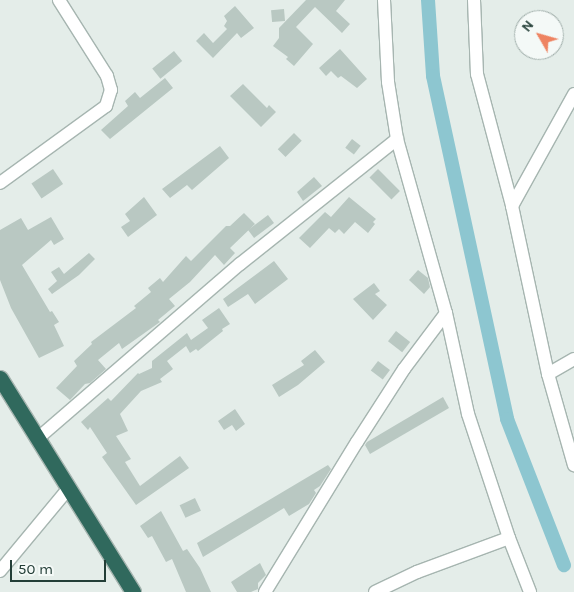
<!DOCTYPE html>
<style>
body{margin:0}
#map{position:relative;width:574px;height:592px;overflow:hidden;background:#e4ede9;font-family:Karla,sans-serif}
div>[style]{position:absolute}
.canal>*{height:14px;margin:-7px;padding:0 7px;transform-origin:7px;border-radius:7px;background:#8dc6d0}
.building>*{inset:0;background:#b9c8c2;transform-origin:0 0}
.roads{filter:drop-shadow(1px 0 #a6b5b0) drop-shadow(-1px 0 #a6b5b0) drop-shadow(0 1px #a6b5b0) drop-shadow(0 -1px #a6b5b0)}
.minor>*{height:12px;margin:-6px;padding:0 6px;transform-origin:6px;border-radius:6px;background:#fff}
.highway>*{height:15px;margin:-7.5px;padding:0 7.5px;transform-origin:7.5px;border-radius:7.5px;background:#30695d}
span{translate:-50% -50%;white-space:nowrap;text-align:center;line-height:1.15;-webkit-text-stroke:4.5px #f4f9f7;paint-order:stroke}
.north{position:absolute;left:514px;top:10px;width:50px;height:50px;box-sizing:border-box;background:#f4f9f7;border:1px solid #a0aeaa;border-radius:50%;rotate:308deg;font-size:14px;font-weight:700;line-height:20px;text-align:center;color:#233e37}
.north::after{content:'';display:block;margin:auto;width:18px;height:22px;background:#ee8361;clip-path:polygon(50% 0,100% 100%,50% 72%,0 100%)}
.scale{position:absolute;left:10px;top:560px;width:96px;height:22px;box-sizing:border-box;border:2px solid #233e37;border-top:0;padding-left:6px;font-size:15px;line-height:18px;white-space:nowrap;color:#233e37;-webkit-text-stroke:4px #f4f9f7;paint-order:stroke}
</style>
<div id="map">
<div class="canal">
<i style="left:428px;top:0;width:76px;rotate:86.2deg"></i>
<i style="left:433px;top:76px;width:351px;rotate:77.8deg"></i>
<i style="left:507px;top:419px;width:157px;rotate:68.7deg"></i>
</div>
<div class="building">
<i style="clip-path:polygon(306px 0,345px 0,336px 11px,350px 24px,342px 33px,315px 7px,296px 27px,313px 44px,294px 66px,286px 59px,288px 57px,273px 46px,279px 38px,279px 28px)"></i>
<i style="clip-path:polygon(235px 6px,254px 28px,241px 38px,237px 33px,213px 58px,196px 41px,204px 33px,213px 43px,227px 29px,224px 26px,227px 21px,224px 16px)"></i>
<i style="left:284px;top:9px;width:12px;height:13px;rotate:85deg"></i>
<i style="clip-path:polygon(340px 49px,367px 79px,357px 88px,341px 76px,338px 78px,331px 71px,326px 76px,319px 68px)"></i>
<i style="left:174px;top:51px;width:13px;height:28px;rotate:51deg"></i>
<i style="clip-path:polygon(165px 78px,173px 88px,110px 139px,101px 130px,128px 106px,125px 101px,135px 92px,140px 98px)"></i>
<i style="clip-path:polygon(243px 84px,267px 108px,269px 105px,276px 112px,261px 127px,230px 96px)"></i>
<i style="left:294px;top:133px;width:11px;height:23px;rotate:45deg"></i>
<i style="left:352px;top:139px;width:11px;height:11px;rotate:38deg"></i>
<i style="clip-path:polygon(220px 146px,229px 158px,192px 190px,187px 185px,170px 198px,162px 189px)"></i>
<i style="left:53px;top:169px;width:18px;height:26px;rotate:56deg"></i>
<i style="left:378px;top:169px;width:31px;height:12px;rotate:45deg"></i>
<i style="clip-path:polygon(314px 177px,322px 186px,303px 201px,297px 192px)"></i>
<i style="clip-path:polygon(144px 197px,157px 215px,128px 237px,121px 227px,130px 221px,125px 214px)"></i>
<i style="clip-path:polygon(349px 197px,376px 219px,373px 222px,375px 224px,368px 233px,355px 222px,344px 234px,339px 229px,335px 233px,329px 228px,310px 248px,299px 238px,325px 212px,331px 217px)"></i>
<i style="clip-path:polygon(244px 213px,255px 224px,230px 248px,235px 253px,224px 265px,215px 255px,190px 282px,169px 299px,175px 306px,158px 320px,160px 322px,122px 349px,119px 343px,98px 360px,106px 369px,90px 383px,85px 384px,70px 400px,56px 388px,77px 366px,74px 361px,92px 344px,91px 342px,136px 308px,134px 306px,151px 292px,148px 288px,160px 278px,163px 282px,186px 256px,191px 261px,226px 226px,230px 226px)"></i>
<i style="left:268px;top:215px;width:10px;height:25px;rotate:53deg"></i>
<i style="clip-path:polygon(51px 217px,64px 239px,54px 245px,51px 240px,22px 265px,50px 312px,52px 311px,59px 322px,54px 325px,64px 346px,39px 358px,11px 308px,0 280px,0 230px,21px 218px,28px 230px)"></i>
<i style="clip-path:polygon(89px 253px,95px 259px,79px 275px,52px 294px,48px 289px,57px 281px,51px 272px,59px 267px,64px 274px)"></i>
<i style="clip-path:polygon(274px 261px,288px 279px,255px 304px,248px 294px,228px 307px,223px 299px)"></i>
<i style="clip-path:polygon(418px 270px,428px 278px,430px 287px,424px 294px,409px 280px)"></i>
<i style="clip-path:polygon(374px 283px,380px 291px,375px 294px,387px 305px,373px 320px,353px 299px)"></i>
<i style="clip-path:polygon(219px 308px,230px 324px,222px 329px,223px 331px,198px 351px,196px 349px,190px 353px,186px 346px,167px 361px,173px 369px,160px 379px,162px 382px,141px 391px,120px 414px,128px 431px,116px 436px,131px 459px,125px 462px,140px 486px,180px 456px,189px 468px,136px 505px,102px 457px,107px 453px,90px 427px,88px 430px,81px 422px,108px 398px,111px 401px,138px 373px,139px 374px,152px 368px,152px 361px,187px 333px,191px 340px,208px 328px,202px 320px)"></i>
<i style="left:396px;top:331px;width:18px;height:13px;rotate:38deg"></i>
<i style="clip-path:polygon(315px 350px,325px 362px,298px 385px,279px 397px,272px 385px,304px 365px,301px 361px)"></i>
<i style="left:378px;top:361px;width:15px;height:12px;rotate:37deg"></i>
<i style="clip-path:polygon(443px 397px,449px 408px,370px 454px,365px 445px,367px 442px)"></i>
<i style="clip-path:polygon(235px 409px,245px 424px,236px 431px,232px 425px,224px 430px,218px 421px)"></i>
<i style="clip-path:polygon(328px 465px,331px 469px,320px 486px,314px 490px,316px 493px,309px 504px,289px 516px,284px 508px,203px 557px,197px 543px)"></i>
<i style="left:195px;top:498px;width:14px;height:17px;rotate:65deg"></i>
<i style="clip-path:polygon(161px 511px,183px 551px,187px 549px,200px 568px,211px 592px,186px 592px,172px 559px,166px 562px,152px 536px,148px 538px,140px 526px)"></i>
<i style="clip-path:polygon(260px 563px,266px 575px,258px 583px,258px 589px,251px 592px,237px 592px,231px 582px)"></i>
</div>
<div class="roads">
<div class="minor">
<i style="left:384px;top:0;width:82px;rotate:87.2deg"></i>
<i style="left:388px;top:82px;width:58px;rotate:81deg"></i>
<i style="left:397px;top:139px;width:181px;rotate:74.3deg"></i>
<i style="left:446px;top:313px;width:103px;rotate:77.7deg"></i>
<i style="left:468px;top:414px;width:131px;rotate:71.7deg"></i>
<i style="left:509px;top:538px;width:58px;rotate:68.7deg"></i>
<i style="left:474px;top:0;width:74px;rotate:87.7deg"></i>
<i style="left:477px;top:74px;width:137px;rotate:75.1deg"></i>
<i style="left:512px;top:206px;width:172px;rotate:77.9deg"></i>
<i style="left:548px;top:374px;width:95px;rotate:74.1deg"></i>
<i style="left:0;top:183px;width:131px;rotate:-36deg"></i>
<i style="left:106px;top:106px;width:17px;rotate:-73deg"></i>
<i style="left:111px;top:90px;width:15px;rotate:-106deg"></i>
<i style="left:107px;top:76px;width:90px;rotate:-122.3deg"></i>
<i style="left:512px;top:206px;width:128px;rotate:-61deg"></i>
<i style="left:548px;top:374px;width:30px;rotate:-30deg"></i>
<i style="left:37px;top:439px;width:268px;rotate:-40.8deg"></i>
<i style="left:240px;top:264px;width:201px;rotate:-38.5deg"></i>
<i style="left:0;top:571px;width:107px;rotate:-50.3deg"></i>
<i style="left:265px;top:592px;width:176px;rotate:-58.5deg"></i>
<i style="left:357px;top:442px;width:87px;rotate:-57.2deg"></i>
<i style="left:404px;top:369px;width:70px;rotate:-53.1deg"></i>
<i style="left:375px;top:592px;width:47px;rotate:-25.5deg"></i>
<i style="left:417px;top:572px;width:98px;rotate:-20.3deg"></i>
</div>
<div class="highway">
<i style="left:0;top:378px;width:252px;rotate:58.1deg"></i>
</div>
</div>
<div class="north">N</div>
<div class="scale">50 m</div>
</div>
